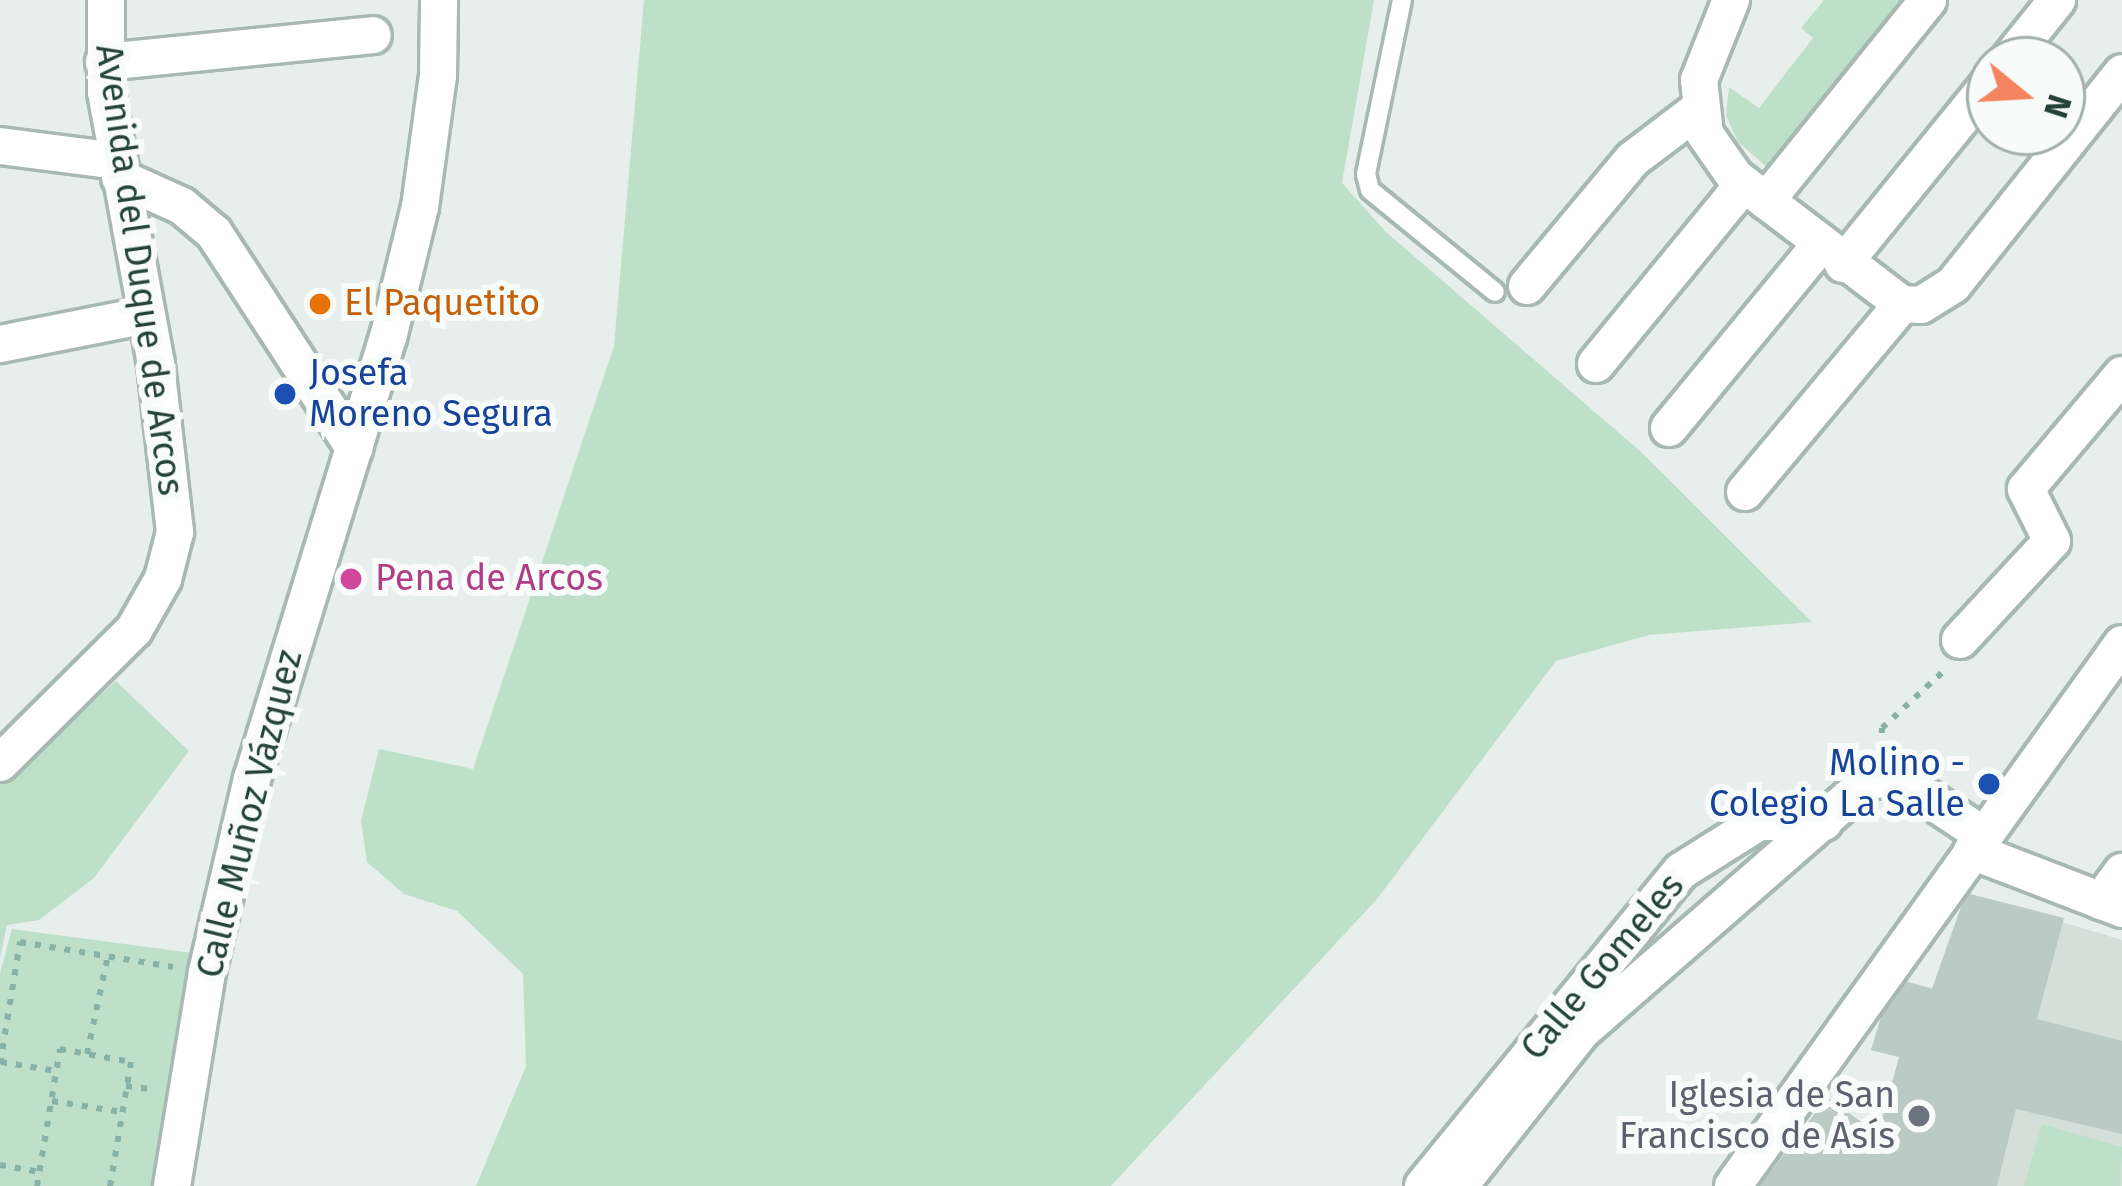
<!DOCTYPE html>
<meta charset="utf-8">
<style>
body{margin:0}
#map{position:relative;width:2122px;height:1186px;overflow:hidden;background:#e6efeb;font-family:"Fira Sans",sans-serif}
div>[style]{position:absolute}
.built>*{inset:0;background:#d4dfda}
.green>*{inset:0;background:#bfe0c8}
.building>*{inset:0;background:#bbcac4}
.path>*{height:6px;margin-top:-3px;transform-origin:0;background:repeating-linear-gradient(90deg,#86b3a5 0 6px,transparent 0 15px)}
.roads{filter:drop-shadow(3px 0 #a8b8b2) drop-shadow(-3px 0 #a8b8b2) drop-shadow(0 3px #a8b8b2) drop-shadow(0 -3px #a8b8b2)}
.lane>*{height:18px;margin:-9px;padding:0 9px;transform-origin:9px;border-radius:9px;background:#fff}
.street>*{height:36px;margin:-18px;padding:0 18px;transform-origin:18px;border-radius:18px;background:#fff}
.secondary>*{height:36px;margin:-18px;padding:0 18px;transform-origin:18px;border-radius:18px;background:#fff}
.dots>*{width:33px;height:33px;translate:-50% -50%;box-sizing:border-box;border:6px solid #f7fbf9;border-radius:50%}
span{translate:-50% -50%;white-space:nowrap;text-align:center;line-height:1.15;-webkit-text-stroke:12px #f7fbf9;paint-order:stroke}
.street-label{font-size:36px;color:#24423a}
.food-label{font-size:36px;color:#c56008}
.left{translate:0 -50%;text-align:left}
.transit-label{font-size:36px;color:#164399}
.right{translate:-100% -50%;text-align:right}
.hotel-label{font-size:36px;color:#b23c85}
.worship-label{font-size:36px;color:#5b616d}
.north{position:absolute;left:1966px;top:36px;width:120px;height:120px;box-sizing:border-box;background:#f7fbf9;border:3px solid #a3b1ad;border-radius:50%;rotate:108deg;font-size:33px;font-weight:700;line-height:48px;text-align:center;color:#24423a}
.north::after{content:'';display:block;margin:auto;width:42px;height:54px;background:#f4845f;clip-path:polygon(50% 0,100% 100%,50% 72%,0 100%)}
</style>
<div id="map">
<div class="built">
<i style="clip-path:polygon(1966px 893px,2122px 940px,2122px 1186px,1935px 1186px,1957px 1072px,1871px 1050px,1893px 978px,1932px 988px)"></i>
</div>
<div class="green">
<i style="clip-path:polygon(644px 0,1374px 0,1342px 183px,1386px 232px,1640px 451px,1812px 622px,1649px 635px,1556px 661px,1377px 899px,1111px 1186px,476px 1186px,526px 1066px,523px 974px,457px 911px,404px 894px,367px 862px,361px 821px,379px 749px,473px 769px,614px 346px)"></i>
<i style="clip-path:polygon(1824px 0,1915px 0,1775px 174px,1738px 142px,1726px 115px,1729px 87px,1759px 108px,1813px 38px,1801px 28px)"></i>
<i style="clip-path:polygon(116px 681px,189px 751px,94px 878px,39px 920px,7px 925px,0 958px,0 785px)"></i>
<i style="clip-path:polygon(12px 929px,200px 954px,162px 1186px,0 1186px,0 973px)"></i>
<i style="clip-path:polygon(2042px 1124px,2122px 1147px,2120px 1186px,2024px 1186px)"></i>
</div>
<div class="building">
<i style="clip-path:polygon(1966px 893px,2064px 918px,2037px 1019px,2122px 1041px,2122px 1134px,2016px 1109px,1997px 1186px,1760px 1186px,1827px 1097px,1878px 1134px,1899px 1057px,1871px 1050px,1893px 978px,1932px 989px)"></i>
</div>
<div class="path">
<i style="left:1881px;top:748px;width:20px;rotate:-87deg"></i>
<i style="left:1882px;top:728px;width:87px;rotate:-42.7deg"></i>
<i style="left:87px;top:1054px;width:101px;rotate:-78deg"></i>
<i style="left:1px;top:1062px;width:56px;rotate:9.3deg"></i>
<i style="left:0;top:1064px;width:124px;rotate:-80.7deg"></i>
<i style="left:20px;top:942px;width:155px;rotate:9.3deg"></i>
<i style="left:126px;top:1086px;width:26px;rotate:7deg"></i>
<i style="left:52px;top:1101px;width:71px;rotate:8.9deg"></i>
<i style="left:0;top:1165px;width:40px;rotate:10deg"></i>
<i style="left:37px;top:1186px;width:139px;rotate:-80.5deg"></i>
<i style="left:60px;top:1049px;width:72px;rotate:10.4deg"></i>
<i style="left:131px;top:1062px;width:126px;rotate:99.6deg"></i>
</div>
<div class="roads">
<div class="lane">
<i style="left:1402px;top:0;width:178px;rotate:101.7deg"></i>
<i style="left:1366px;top:174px;width:16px;rotate:76deg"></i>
<i style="left:1370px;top:190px;width:161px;rotate:39.2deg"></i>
</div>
<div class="street">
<i style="left:1731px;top:0;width:86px;rotate:111.8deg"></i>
<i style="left:1699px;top:80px;width:54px;rotate:83.7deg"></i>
<i style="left:1705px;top:134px;width:52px;rotate:55.1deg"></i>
<i style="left:1735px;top:177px;width:210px;rotate:37.3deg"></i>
<i style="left:1902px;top:304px;width:19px;rotate:3deg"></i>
<i style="left:1921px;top:305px;width:38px;rotate:-32deg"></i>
<i style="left:1953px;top:285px;width:271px;rotate:-51.4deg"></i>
<i style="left:2009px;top:60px;width:77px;rotate:-51.3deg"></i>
<i style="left:104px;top:62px;width:270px;rotate:-5.7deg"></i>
<i style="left:1766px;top:201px;width:258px;rotate:-51.1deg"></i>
<i style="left:1843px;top:264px;width:233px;rotate:-50.9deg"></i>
<i style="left:1527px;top:286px;width:165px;rotate:-50.2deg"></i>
<i style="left:1633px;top:159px;width:83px;rotate:-37.1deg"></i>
<i style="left:0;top:344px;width:149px;rotate:-11.2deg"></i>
<i style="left:1596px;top:364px;width:233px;rotate:-50.6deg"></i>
<i style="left:1669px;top:428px;width:237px;rotate:-50.5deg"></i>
<i style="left:1745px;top:492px;width:245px;rotate:-50.1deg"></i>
<i style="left:1960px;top:640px;width:135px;rotate:-47.1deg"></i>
<i style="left:2052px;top:541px;width:58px;rotate:-116.6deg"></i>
<i style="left:2026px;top:489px;width:149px;rotate:-49.9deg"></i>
<i style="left:2101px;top:901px;width:36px;rotate:-54deg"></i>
<i style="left:1423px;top:1186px;width:407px;rotate:-50.7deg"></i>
<i style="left:1681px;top:871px;width:92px;rotate:-32.1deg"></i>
<i style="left:1759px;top:822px;width:65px"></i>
<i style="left:1459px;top:1186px;width:198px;rotate:-51.6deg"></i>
<i style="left:1582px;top:1031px;width:381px;rotate:-41.1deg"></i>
<i style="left:1869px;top:781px;width:27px;rotate:-8deg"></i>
<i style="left:1896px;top:777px;width:105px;rotate:33.7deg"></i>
</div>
<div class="secondary">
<i style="left:0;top:146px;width:118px;rotate:7.3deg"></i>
<i style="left:120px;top:178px;width:68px;rotate:24.3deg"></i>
<i style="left:182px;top:206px;width:42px;rotate:40.2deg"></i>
<i style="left:214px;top:233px;width:257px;rotate:56.9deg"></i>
<i style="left:0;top:763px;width:189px;rotate:-44.8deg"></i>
<i style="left:134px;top:630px;width:59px;rotate:-60.4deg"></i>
<i style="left:163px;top:579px;width:49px;rotate:-75.7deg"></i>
<i style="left:175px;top:532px;width:169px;rotate:-96.5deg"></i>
<i style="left:156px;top:364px;width:277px;rotate:-100.4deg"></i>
<i style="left:106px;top:92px;width:92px;rotate:-90deg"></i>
<i style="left:1972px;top:851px;width:161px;rotate:21.1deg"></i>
<i style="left:172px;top:1186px;width:217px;rotate:-80.7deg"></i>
<i style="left:207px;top:972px;width:198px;rotate:-76.9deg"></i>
<i style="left:252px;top:779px;width:461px;rotate:-72.9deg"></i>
<i style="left:388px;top:338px;width:135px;rotate:-76.3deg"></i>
<i style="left:420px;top:207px;width:132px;rotate:-82.2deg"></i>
<i style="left:438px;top:76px;width:76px;rotate:-89.2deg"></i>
<i style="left:1733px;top:1186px;width:667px;rotate:-54.33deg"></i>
</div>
</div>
<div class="dots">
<i style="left:320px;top:304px;background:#e8710a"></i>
<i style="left:285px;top:394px;background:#1a4fb4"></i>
<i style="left:351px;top:579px;background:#d1479c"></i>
<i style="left:1989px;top:784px;background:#1a4fb4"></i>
<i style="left:1919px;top:1116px;background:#6b7280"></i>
</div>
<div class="street-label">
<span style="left:139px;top:270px;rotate:82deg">Avenida del Duque de Arcos</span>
<span style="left:250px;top:814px;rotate:-76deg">Calle Muñoz Vázquez</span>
<span style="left:1603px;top:967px;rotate:-50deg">Calle Gomeles</span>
</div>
<div class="food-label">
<span class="left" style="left:344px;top:304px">El Paquetito</span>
</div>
<div class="transit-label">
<span class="left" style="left:309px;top:394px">Josefa<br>Moreno Segura</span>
<span class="right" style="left:1965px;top:784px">Molino -<br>Colegio La Salle</span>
</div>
<div class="hotel-label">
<span class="left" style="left:375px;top:579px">Pena de Arcos</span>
</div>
<div class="worship-label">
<span class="right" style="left:1895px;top:1116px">Iglesia de San<br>Francisco de Asís</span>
</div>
<div class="north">N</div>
</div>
